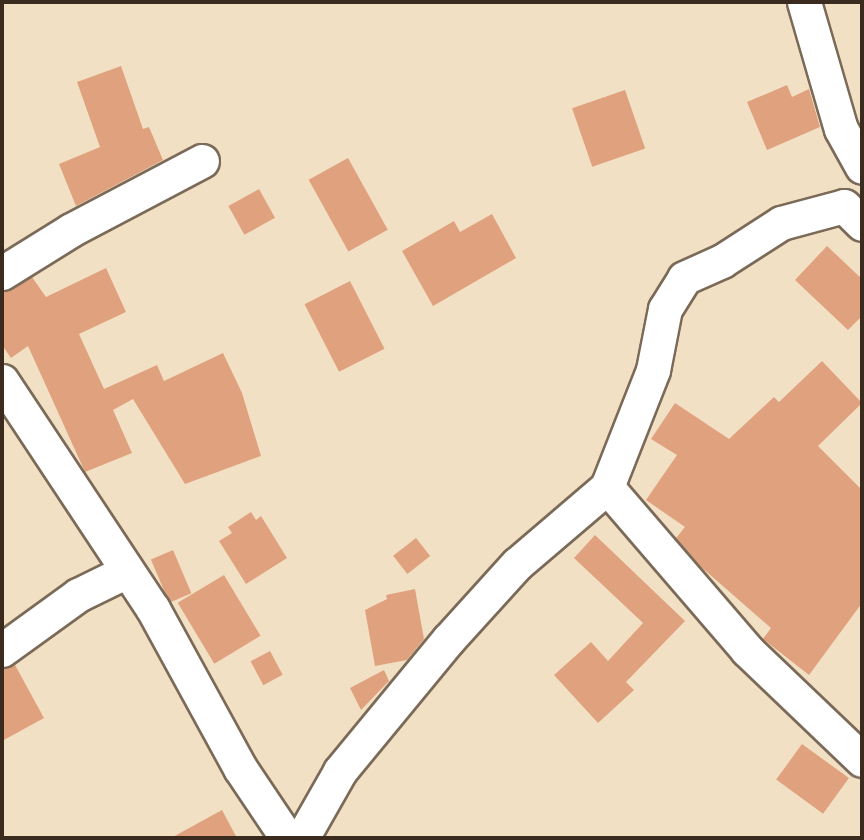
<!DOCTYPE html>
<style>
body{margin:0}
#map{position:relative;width:864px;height:840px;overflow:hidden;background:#f2e0c4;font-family:"EB Garamond",serif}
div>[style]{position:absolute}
.building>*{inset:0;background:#e0a27e;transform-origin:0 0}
.roads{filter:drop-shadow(2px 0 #7b6a58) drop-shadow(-2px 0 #7b6a58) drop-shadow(0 2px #7b6a58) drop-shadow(0 -2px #7b6a58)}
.street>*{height:33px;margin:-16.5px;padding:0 16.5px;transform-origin:16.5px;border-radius:16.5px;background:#fff}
span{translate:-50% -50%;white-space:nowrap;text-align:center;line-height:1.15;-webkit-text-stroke:6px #f7f3e8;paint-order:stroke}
.frame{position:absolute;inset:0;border:4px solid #3b2a1e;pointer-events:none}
</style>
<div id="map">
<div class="building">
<i style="clip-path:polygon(121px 66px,143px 129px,149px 127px,163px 160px,76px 206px,59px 164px,100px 147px,77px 82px)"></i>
<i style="clip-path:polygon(787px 85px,792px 97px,809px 89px,820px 127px,767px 150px,747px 102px)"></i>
<i style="left:625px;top:90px;width:62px;height:56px;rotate:71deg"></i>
<i style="left:348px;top:158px;width:82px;height:45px;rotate:61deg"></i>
<i style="left:259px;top:189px;width:33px;height:35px;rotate:61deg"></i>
<i style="clip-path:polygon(492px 214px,516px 258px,433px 306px,402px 251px,454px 221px,460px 232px)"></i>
<i style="clip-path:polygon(827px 246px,862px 279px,862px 316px,848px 330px,795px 280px)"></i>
<i style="clip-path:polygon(106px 268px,126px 312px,79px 334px,104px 389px,157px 365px,164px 381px,223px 353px,242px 393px,261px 456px,185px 484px,133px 399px,113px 410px,132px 453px,85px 472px,28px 346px,11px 358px,2px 345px,2px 292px,32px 277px,46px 297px)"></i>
<i style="left:350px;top:281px;width:76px;height:51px;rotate:63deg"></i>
<i style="clip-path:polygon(822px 361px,862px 403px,818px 446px,862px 490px,862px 603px,809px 675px,763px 639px,771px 628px,700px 566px,676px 538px,685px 527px,646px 500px,677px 455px,651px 439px,675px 403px,729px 439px,774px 397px,779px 402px)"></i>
<i style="clip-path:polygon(251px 512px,256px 520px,261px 516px,287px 558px,246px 584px,219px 541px,232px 533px,228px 527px)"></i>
<i style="clip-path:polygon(595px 535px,685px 621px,626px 682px,634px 690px,598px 723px,554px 675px,591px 642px,608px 661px,643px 623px,574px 558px)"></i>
<i style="left:416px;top:538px;width:23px;height:29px;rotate:52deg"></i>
<i style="left:173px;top:550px;width:47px;height:24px;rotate:67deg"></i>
<i style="left:224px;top:575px;width:71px;height:54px;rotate:59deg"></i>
<i style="clip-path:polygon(415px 589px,424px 639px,407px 660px,375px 666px,365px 610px,387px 599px,386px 595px)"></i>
<i style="left:270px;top:651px;width:27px;height:22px;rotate:62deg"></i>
<i style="clip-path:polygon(15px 665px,44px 718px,2px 741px,2px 669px)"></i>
<i style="clip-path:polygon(384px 670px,389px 681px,361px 710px,350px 688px)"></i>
<i style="left:802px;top:744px;width:58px;height:44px;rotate:36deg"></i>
<i style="clip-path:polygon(222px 810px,237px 838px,171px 838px)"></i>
</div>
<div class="roads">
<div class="street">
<i style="left:804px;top:2px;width:132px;rotate:73.8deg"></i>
<i style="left:841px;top:129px;width:43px;rotate:61.1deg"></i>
<i style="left:2px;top:273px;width:81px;rotate:-31.9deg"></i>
<i style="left:71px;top:230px;width:148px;rotate:-27.8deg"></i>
<i style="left:2px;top:381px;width:273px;rotate:56.5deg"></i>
<i style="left:153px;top:609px;width:181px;rotate:61.3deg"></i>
<i style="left:240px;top:768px;width:84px;rotate:56.1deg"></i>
<i style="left:607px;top:487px;width:215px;rotate:49.3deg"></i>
<i style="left:747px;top:650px;width:159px;rotate:43.7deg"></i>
<i style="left:2px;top:650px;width:94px;rotate:-35.9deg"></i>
<i style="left:78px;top:595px;width:52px;rotate:-26.1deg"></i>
<i style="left:302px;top:838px;width:77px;rotate:-60.4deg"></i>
<i style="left:340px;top:771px;width:170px;rotate:-50.5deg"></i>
<i style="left:448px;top:640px;width:103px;rotate:-47.8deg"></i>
<i style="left:517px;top:564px;width:118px;rotate:-40.5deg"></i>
<i style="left:607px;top:487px;width:126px;rotate:-68.5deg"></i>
<i style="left:653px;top:370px;width:62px;rotate:-78.9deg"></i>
<i style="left:665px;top:309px;width:36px;rotate:-58deg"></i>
<i style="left:684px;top:278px;width:42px;rotate:-24.1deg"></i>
<i style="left:722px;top:261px;width:70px;rotate:-32.8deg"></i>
<i style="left:781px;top:223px;width:65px;rotate:-15.1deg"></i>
<i style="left:844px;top:206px;width:25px;rotate:45deg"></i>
</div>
</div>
<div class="frame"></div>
</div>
